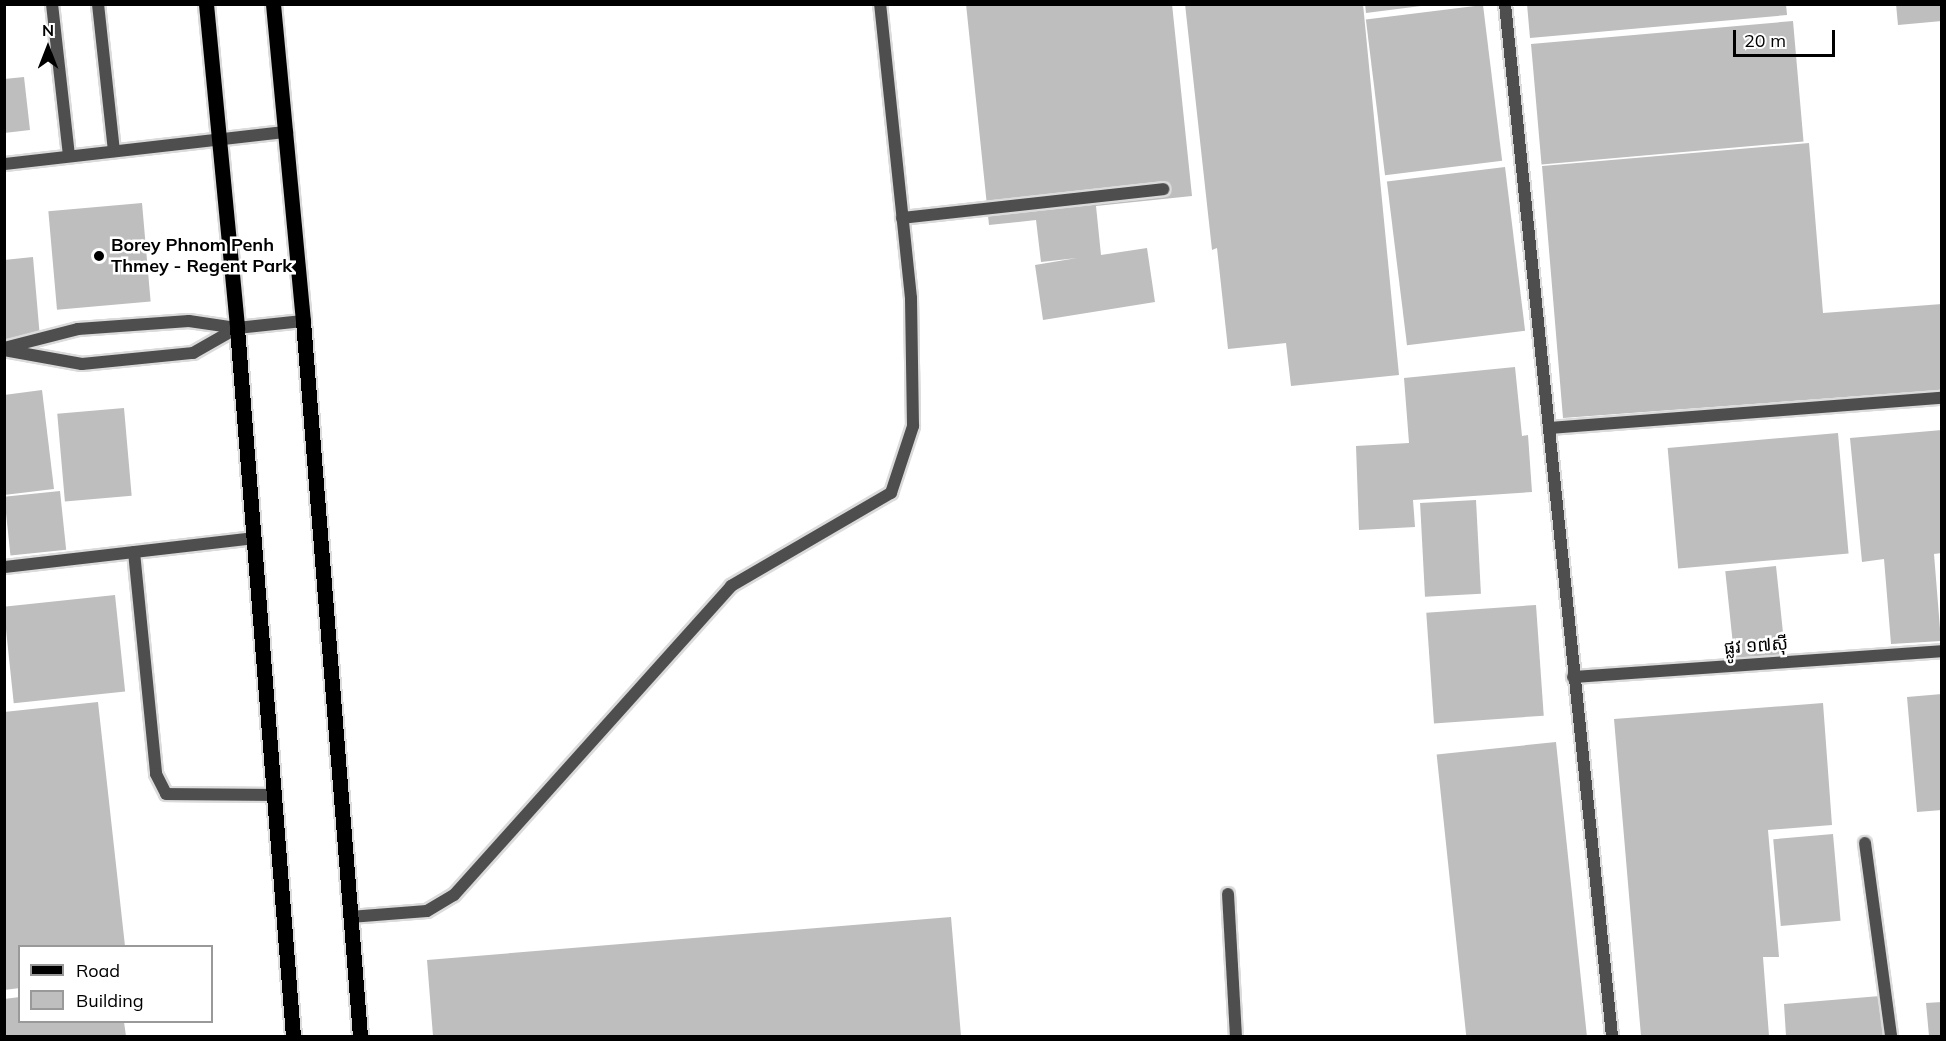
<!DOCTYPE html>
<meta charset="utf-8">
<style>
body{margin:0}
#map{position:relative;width:1946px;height:1041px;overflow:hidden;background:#fff;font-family:Mulish,"Noto Sans Khmer",sans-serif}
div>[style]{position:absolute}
.building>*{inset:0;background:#bebebe;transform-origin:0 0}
.roads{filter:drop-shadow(2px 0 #dbdbdb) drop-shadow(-2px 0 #dbdbdb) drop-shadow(0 2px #dbdbdb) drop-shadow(0 -2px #dbdbdb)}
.lane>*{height:12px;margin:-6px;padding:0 6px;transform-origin:6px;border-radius:6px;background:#4e4e4e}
.street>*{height:12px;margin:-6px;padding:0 6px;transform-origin:6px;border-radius:6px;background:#4e4e4e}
.primary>*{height:15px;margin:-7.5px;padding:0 7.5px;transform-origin:7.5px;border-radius:7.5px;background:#000}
.dots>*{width:16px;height:16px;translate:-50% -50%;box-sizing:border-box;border:3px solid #fff;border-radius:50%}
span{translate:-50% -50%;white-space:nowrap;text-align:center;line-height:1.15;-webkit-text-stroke:5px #fff;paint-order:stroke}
.poi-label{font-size:18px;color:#000;font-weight:700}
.left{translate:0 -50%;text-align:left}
.street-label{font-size:18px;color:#000}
.frame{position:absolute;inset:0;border:6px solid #000;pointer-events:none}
.legend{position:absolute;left:18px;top:945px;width:195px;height:78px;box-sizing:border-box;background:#fff;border:2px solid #999;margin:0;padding:8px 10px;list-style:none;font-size:18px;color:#000}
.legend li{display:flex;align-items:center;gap:12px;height:30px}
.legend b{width:30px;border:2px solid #999}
.north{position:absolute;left:18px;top:18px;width:60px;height:60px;-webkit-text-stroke:4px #fff;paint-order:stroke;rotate:0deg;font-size:16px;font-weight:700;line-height:24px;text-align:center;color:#000}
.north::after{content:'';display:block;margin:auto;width:21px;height:27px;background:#000;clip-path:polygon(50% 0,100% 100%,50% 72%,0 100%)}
.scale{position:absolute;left:1733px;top:30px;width:102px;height:27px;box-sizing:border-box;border:3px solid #000;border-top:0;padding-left:8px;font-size:18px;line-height:21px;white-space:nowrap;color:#000;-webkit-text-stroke:4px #fff;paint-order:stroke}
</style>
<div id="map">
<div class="building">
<i style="clip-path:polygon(966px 4px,1172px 4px,1192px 196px,1096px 206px,1101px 255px,1147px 248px,1155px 302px,1043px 320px,1035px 265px,1077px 258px,1041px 262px,1036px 220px,989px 225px)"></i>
<i style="clip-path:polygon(1185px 4px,1363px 4px,1399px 375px,1291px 386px,1286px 343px,1228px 349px,1217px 248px,1212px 250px)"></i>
<i style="clip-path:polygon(1365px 4px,1421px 4px,1421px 6px,1366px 13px)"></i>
<i style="clip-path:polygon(1527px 4px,1786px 4px,1787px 15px,1530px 38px)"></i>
<i style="clip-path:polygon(1896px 4px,1942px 4px,1942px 21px,1898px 25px)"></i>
<i style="left:1483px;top:5px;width:157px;height:118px;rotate:83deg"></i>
<i style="left:1793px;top:21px;width:121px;height:263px;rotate:85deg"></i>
<i style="clip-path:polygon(24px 77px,30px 130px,4px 133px,4px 79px)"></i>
<i style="clip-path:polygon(1809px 143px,1823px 313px,1942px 304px,1942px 390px,1563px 418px,1542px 166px)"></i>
<i style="left:1505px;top:167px;width:165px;height:119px;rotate:83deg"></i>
<i style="left:142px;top:203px;width:99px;height:94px;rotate:85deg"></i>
<i style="clip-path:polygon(33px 257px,40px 338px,4px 341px,4px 260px)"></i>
<i style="clip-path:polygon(1515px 367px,1522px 436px,1528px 435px,1532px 492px,1413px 500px,1415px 527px,1359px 530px,1356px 446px,1409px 443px,1404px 378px)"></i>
<i style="clip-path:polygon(42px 390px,54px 489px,4px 495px,4px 395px)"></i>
<i style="left:124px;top:408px;width:88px;height:67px;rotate:85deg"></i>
<i style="clip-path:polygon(1942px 430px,1942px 553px,1934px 554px,1941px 641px,1891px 644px,1884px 559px,1862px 562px,1850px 438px)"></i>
<i style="left:1838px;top:433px;width:121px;height:171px;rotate:85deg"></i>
<i style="left:60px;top:491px;width:59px;height:56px;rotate:84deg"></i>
<i style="left:1476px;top:500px;width:94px;height:56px;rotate:87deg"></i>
<i style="left:1776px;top:566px;width:92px;height:51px;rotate:84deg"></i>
<i style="left:115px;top:595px;width:97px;height:112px;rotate:84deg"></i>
<i style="left:1536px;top:605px;width:111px;height:110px;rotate:86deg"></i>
<i style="clip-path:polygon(1942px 694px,1942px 810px,1917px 812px,1907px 697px)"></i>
<i style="clip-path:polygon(98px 702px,125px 946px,20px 946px,20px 988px,4px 990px,4px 712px)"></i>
<i style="clip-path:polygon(1823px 703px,1832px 825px,1768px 830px,1779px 957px,1763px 957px,1769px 1036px,1641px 1036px,1614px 719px)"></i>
<i style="left:1556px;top:742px;width:296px;height:120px;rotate:84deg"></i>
<i style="left:1833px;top:834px;width:87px;height:60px;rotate:85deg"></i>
<i style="clip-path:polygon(951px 917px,961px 1036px,433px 1036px,427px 960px)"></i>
<i style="clip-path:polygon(1880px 996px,1883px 1036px,1786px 1036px,1784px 1004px)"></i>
<i style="clip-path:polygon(20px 997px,20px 1022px,124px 1022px,126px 1036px,4px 1036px,4px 999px)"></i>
<i style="clip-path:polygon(1942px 1002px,1942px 1036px,1929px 1036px,1926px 1003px)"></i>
</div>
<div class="roads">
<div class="lane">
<i style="left:52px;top:4px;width:153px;rotate:83.6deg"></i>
<i style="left:98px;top:4px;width:148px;rotate:83.8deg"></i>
<i style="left:4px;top:164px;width:285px;rotate:-6.5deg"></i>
<i style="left:902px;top:218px;width:263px;rotate:-6.3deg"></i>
<i style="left:134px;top:552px;width:223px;rotate:84.3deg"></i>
<i style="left:156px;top:774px;width:22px;rotate:63deg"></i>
<i style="left:166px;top:794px;width:108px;rotate:0.5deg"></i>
<i style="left:4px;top:567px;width:251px;rotate:-6.6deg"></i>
<i style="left:1228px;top:894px;width:142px;rotate:86.8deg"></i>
<i style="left:350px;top:917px;width:77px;rotate:-4.5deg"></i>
<i style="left:427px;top:911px;width:31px;rotate:-31deg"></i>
<i style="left:454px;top:895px;width:415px;rotate:-48.1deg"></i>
<i style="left:731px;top:586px;width:185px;rotate:-30.2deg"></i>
<i style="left:891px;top:493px;width:71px;rotate:-71.8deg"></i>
<i style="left:913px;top:426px;width:128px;rotate:-90.9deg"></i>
<i style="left:911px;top:298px;width:296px;rotate:-96deg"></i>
</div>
<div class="street">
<i style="left:1505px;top:4px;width:1038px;rotate:84.08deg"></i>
<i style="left:4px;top:348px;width:76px;rotate:-14.4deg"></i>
<i style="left:78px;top:329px;width:111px;rotate:-4.1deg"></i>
<i style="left:189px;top:321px;width:49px;rotate:8.3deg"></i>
<i style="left:237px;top:328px;width:66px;rotate:-6.1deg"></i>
<i style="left:4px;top:350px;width:79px;rotate:10.2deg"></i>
<i style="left:82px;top:364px;width:112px;rotate:-5.7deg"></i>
<i style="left:193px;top:353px;width:51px;rotate:-29.6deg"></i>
<i style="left:1549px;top:428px;width:394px;rotate:-4.4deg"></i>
<i style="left:1573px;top:677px;width:370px;rotate:-4deg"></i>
<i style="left:1865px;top:843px;width:195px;rotate:82.3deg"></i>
</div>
<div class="primary">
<i style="left:206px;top:4px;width:325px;rotate:84.5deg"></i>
<i style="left:237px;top:328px;width:710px;rotate:85.48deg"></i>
<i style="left:273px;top:4px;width:318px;rotate:84.6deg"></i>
<i style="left:303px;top:321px;width:717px;rotate:85.44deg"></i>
</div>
</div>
<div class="dots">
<i style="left:99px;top:256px;background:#000"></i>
</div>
<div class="poi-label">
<span class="left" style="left:111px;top:256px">Borey Phnom Penh<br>Thmey - Regent Park</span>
</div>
<div class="street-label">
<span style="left:1756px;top:646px;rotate:-4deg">ផ្លូវ ១៧ស៊ី</span>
</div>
<div class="frame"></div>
<ul class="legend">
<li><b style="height:8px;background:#000"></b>Road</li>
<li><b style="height:16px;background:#bebebe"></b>Building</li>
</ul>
<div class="north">N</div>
<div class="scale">20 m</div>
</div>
